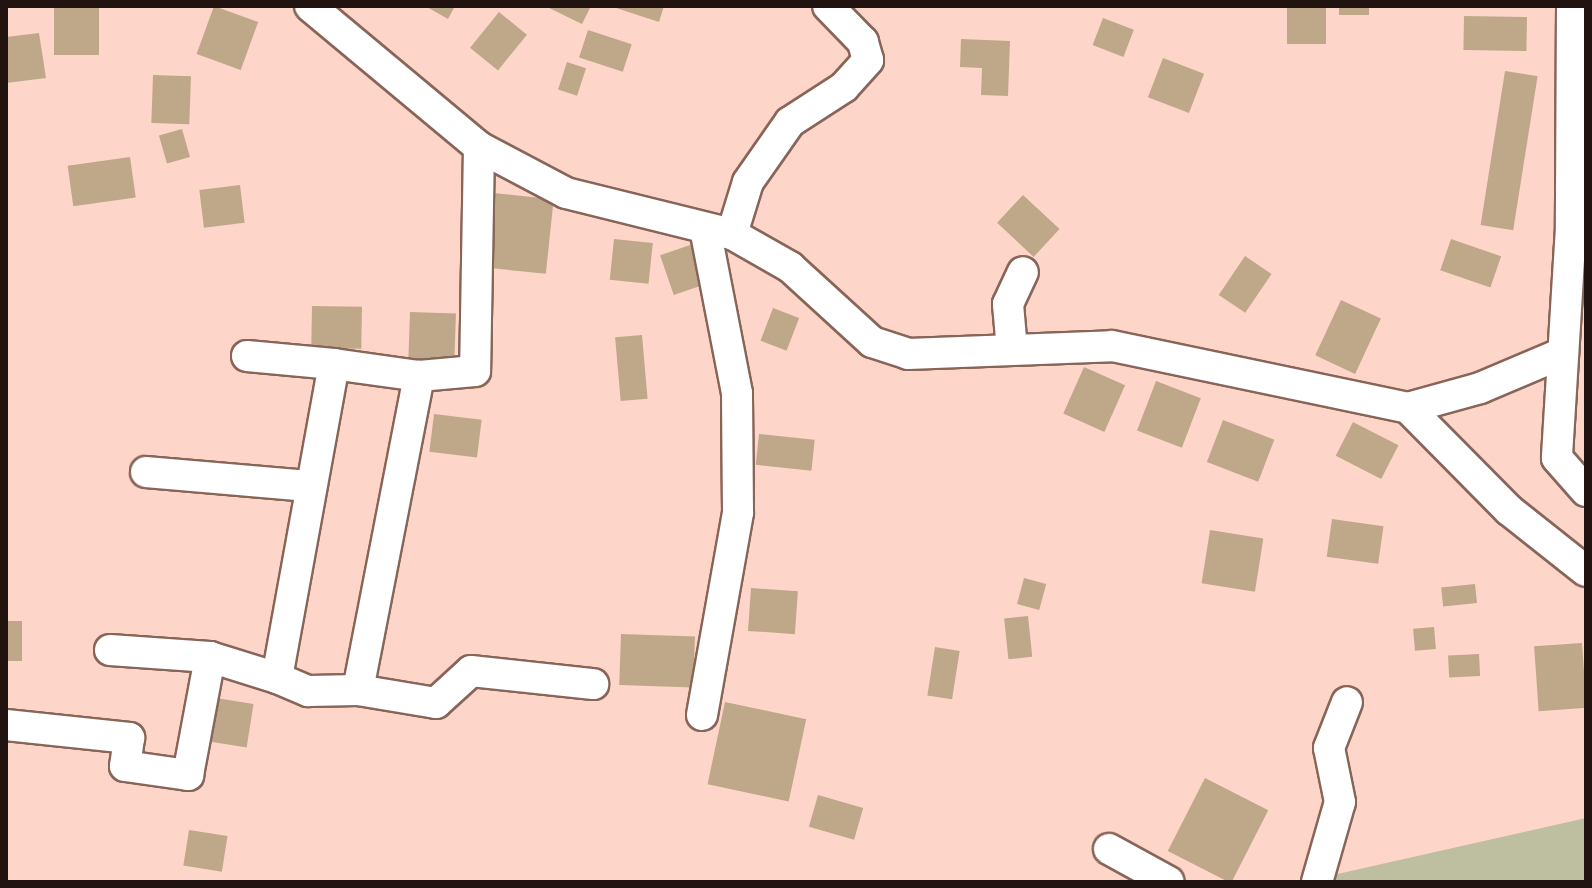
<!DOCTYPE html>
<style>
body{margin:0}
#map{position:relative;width:1592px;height:888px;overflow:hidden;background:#fed6c9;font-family:"Asap Condensed",sans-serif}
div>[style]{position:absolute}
.green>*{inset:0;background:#bebea1}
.building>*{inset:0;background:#bfa78a;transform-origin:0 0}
.roads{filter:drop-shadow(2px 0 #886559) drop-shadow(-2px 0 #886559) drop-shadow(0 2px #886559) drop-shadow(0 -2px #886559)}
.minor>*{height:30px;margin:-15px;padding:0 15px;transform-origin:15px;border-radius:15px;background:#fff}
span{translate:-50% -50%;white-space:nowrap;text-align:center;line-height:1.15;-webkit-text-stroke:6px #fae9e4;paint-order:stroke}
.frame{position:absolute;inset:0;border:8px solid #21130f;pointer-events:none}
</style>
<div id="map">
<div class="green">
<i style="clip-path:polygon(1586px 818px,1586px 882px,1302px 882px)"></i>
</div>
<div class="building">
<i style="left:54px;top:6px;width:45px;height:49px"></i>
<i style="left:214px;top:6px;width:47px;height:51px;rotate:20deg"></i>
<i style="clip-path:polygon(425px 6px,455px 6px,448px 19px)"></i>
<i style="clip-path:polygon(545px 6px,591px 6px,582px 24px)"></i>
<i style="clip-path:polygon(610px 6px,664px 6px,659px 22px)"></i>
<i style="left:1287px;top:6px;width:39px;height:38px"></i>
<i style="left:1339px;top:6px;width:30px;height:9px"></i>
<i style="left:499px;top:12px;width:36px;height:46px;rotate:39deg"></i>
<i style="left:1464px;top:16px;width:63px;height:34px;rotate:1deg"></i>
<i style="left:1103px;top:18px;width:33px;height:29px;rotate:21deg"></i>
<i style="left:588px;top:30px;width:46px;height:29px;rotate:18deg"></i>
<i style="clip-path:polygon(39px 33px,46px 78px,6px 83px,6px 37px)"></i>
<i style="clip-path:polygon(961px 39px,1010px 41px,1008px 96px,981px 95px,982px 68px,960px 67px)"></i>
<i style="left:1163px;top:58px;width:44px;height:42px;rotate:21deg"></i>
<i style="left:567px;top:62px;width:20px;height:29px;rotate:18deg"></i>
<i style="left:1505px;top:71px;width:33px;height:156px;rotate:9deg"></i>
<i style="left:153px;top:75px;width:38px;height:48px;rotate:2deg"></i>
<i style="left:182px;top:129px;width:29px;height:24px;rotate:74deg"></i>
<i style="left:130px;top:157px;width:41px;height:63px;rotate:82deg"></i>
<i style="left:240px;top:185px;width:38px;height:41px;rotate:83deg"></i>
<i style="left:494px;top:193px;width:60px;height:75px;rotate:6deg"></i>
<i style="left:1023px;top:195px;width:50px;height:38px;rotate:43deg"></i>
<i style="left:614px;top:239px;width:39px;height:41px;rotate:6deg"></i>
<i style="left:1451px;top:239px;width:53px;height:33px;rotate:19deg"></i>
<i style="left:696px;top:243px;width:42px;height:38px;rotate:71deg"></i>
<i style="left:1245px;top:256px;width:32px;height:47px;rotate:34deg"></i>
<i style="left:1341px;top:300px;width:44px;height:61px;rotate:25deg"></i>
<i style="left:312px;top:306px;width:50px;height:42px;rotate:1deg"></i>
<i style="left:773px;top:308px;width:28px;height:35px;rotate:21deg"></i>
<i style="left:410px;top:312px;width:46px;height:47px;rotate:2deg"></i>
<i style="left:642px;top:335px;width:64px;height:27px;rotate:85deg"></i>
<i style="left:1084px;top:367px;width:45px;height:51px;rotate:24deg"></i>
<i style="left:1156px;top:381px;width:48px;height:53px;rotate:21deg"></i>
<i style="left:434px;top:414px;width:48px;height:38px;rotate:7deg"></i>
<i style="left:1223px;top:420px;width:55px;height:45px;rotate:21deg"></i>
<i style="left:1353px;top:422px;width:51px;height:38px;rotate:27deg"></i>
<i style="left:759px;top:434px;width:56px;height:31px;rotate:6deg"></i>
<i style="left:1332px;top:519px;width:52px;height:38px;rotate:8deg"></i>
<i style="left:1210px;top:530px;width:54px;height:54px;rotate:9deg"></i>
<i style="left:1024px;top:578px;width:23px;height:27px;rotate:15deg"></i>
<i style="left:1475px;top:584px;width:19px;height:34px;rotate:84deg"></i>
<i style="left:751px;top:588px;width:47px;height:43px;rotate:4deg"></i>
<i style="left:1028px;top:616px;width:41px;height:24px;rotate:84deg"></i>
<i style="left:6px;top:621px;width:16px;height:40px"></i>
<i style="left:1434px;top:627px;width:22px;height:21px;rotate:85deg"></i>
<i style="left:621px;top:634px;width:74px;height:51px;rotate:2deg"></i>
<i style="left:1582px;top:643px;width:65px;height:48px;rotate:86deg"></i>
<i style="left:935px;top:647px;width:25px;height:49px;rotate:9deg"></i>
<i style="left:1479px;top:654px;width:22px;height:31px;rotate:87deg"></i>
<i style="left:216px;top:698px;width:38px;height:44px;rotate:9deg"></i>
<i style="left:725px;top:702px;width:83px;height:84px;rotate:12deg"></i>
<i style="left:1205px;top:778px;width:71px;height:82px;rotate:27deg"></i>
<i style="left:818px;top:795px;width:47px;height:33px;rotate:16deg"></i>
<i style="left:189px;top:830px;width:39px;height:36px;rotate:9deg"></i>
</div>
<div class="roads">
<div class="minor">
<i style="left:310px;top:6px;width:220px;rotate:39.8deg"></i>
<i style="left:479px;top:147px;width:98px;rotate:27.9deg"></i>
<i style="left:566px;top:193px;width:171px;rotate:13.9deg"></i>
<i style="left:732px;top:234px;width:67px;rotate:29.6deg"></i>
<i style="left:790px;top:267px;width:111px;rotate:42.4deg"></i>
<i style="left:872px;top:342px;width:38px;rotate:18deg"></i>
<i style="left:908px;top:354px;width:204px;rotate:-2.2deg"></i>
<i style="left:1112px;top:346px;width:302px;rotate:11.8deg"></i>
<i style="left:1408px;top:408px;width:144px;rotate:45.3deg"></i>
<i style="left:1509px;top:510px;width:98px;rotate:38.4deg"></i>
<i style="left:1572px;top:6px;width:221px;rotate:90.3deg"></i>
<i style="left:1571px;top:227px;width:231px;rotate:93.5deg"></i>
<i style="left:1557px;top:458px;width:44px;rotate:48.7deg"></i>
<i style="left:479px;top:147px;width:224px;rotate:91deg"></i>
<i style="left:475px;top:371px;width:56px;rotate:174.9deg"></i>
<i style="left:419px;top:376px;width:86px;rotate:-172deg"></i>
<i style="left:334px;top:364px;width:319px;rotate:100.3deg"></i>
<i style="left:277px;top:678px;width:34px;rotate:23deg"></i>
<i style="left:308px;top:691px;width:50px;rotate:-1.1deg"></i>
<i style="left:358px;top:690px;width:79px;rotate:9.5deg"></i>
<i style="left:436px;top:703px;width:47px;rotate:-42.4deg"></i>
<i style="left:471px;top:671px;width:123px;rotate:6.1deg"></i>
<i style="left:732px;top:234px;width:54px;rotate:-72.9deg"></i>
<i style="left:748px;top:182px;width:73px;rotate:-55deg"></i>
<i style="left:790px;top:122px;width:64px;rotate:-32.9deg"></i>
<i style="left:844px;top:87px;width:36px;rotate:-48deg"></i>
<i style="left:868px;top:60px;width:19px;rotate:-106deg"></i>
<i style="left:863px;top:42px;width:50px;rotate:-134.2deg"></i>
<i style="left:1012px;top:350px;width:46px;rotate:-95deg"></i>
<i style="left:1008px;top:304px;width:35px;rotate:-65deg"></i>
<i style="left:247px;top:356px;width:87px;rotate:5.3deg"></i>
<i style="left:1408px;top:408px;width:75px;rotate:-15.5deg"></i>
<i style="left:1480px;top:388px;width:90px;rotate:-22.9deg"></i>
<i style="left:146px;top:472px;width:163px;rotate:4.9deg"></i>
<i style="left:110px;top:650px;width:100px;rotate:4deg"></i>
<i style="left:210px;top:657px;width:70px;rotate:17.4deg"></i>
<i style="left:358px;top:690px;width:320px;rotate:-79deg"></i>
<i style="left:702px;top:715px;width:206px;rotate:-79.9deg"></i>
<i style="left:738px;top:512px;width:119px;rotate:-90.5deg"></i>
<i style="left:737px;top:393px;width:168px;rotate:-101deg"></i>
<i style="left:6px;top:725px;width:124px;rotate:6deg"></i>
<i style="left:129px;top:738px;width:28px;rotate:98deg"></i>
<i style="left:125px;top:766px;width:64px;rotate:8.1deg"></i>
<i style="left:188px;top:775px;width:120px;rotate:-79.4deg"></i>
<i style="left:1109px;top:849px;width:68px;rotate:28.8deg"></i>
<i style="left:1317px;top:882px;width:83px;rotate:-74deg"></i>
<i style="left:1340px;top:802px;width:55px;rotate:-101.5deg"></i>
<i style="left:1329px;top:748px;width:49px;rotate:-68.6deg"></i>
</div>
</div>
<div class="frame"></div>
</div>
